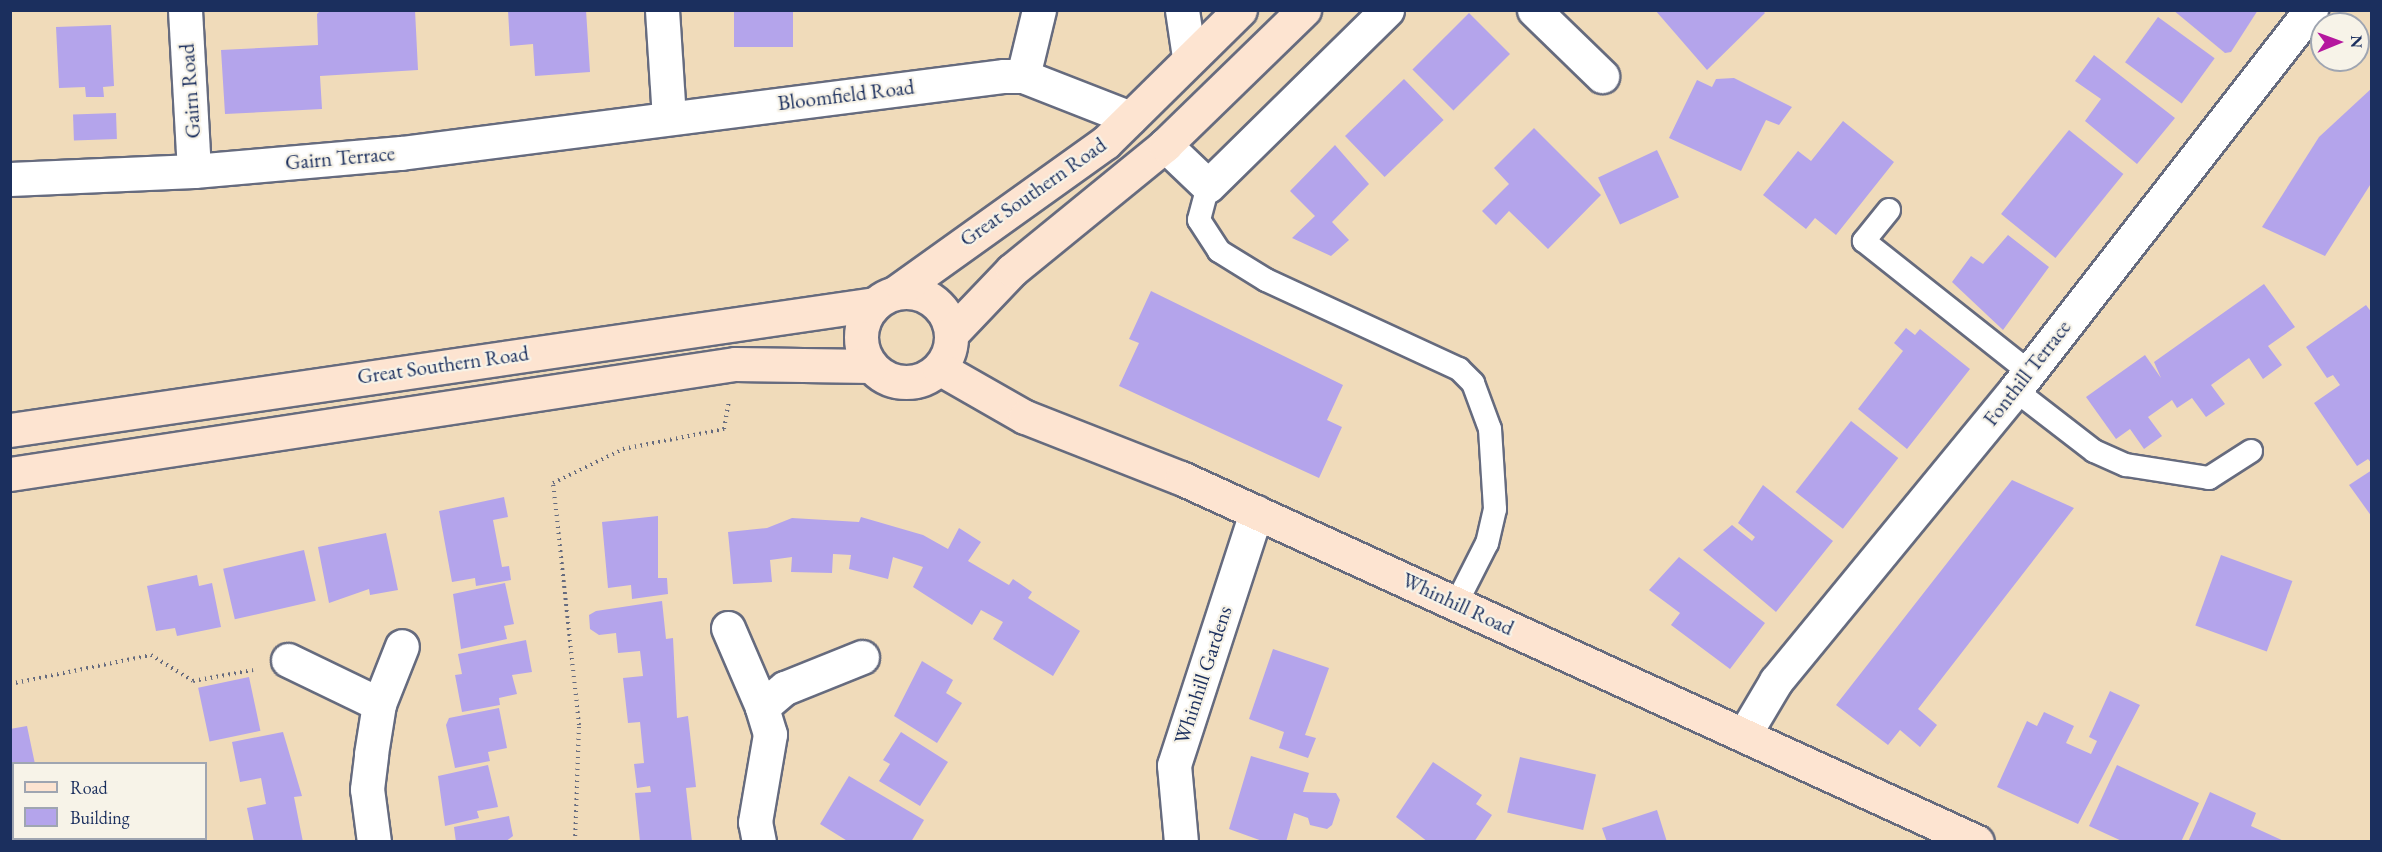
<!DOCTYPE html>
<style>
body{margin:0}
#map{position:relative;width:2382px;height:852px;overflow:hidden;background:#f0dbba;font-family:"EB Garamond",serif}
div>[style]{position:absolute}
.building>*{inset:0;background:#b4a4eb;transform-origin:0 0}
.path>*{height:4px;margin-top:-2px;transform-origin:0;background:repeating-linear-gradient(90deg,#666b7e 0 1.5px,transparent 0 6px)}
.roads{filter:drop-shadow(2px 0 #666b7e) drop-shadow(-2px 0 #666b7e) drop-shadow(0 2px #666b7e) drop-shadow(0 -2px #666b7e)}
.lane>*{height:22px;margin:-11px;padding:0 11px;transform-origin:11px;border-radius:11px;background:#fff}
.street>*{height:33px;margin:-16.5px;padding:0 16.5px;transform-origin:16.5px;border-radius:16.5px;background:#fff}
.secondary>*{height:33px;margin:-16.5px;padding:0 16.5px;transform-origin:16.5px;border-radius:16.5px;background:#fde4d1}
.secondary>.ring{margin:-16.5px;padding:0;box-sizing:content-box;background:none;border:33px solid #fde4d1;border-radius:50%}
span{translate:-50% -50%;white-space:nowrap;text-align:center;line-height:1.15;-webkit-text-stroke:4.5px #f7f3e8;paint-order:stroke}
.street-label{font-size:21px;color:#1b2f5e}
.frame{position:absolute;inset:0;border:12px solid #1b2f5e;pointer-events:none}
.legend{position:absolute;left:12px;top:762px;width:195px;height:78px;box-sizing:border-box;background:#f7f3e8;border:2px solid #9fa5b1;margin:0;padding:8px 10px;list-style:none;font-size:18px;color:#1b2f5e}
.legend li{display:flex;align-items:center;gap:12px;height:30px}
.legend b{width:30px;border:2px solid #9fa5b1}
.north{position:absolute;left:2310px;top:12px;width:60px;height:60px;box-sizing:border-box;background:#f7f3e8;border:2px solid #9fa5b1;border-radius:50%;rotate:89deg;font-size:16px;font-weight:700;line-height:24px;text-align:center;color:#1b2f5e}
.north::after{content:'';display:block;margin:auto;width:21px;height:27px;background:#b5179e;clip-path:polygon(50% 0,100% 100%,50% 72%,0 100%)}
</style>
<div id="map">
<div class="building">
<i style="clip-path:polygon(321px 10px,415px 10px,418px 70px,320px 76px,322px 109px,225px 114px,221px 50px,318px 45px,317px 14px)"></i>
<i style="clip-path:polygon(508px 10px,586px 10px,590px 72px,535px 76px,533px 44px,510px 46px)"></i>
<i style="left:734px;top:10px;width:59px;height:37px"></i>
<i style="clip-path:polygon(1655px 10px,1762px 10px,1765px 13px,1707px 70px)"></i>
<i style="clip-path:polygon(2173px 10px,2258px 10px,2231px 52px,2225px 53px)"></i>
<i style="left:1469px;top:13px;width:58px;height:80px;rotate:45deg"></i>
<i style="left:2158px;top:17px;width:70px;height:56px;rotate:36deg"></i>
<i style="clip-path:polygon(111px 25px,114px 86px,103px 87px,104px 97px,86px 97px,85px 87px,59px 88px,56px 27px)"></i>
<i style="clip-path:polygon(2094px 55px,2175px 118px,2137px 164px,2085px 121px,2101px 99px,2075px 81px)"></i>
<i style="clip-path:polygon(1734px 78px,1792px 107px,1779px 125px,1766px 120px,1741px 171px,1669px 138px,1697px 80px,1712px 87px,1716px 79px)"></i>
<i style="left:1404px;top:79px;width:57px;height:82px;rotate:46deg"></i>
<i style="clip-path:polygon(2372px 88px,2372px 182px,2325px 256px,2262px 227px,2319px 137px)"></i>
<i style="left:116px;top:113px;width:26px;height:43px;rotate:88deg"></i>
<i style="clip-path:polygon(1843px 121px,1894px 162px,1836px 235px,1815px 218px,1806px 229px,1763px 195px,1798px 151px,1811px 161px)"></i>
<i style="clip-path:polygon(1534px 128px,1601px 195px,1548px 249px,1509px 211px,1496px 225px,1482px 211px,1509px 184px,1494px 168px)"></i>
<i style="left:2069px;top:130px;width:70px;height:108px;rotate:39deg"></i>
<i style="clip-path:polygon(1335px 145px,1369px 184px,1332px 222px,1349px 240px,1331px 256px,1292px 238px,1315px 216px,1290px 191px)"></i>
<i style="left:1657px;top:150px;width:52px;height:65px;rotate:65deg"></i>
<i style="clip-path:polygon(2008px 235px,2049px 267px,2003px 330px,1952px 282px,1971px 256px,1983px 264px)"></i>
<i style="clip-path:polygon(2264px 284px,2295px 327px,2268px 346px,2282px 365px,2263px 379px,2249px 358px,2232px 370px,2211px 385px,2225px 404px,2206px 417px,2192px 398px,2177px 408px,2172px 400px,2148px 417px,2162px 436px,2144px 449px,2130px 429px,2116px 439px,2086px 397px,2145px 355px,2161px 378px,2154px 362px)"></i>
<i style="clip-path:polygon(1151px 291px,1343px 385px,1327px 420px,1342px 427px,1319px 478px,1119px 386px,1139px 343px,1129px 339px)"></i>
<i style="clip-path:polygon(2366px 305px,2372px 313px,2372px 464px,2368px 459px,2357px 466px,2314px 403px,2340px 385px,2333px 375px,2327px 378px,2306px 347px)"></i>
<i style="clip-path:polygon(1906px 328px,1915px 335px,1920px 329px,1970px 369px,1907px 449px,1858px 409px,1903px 351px,1894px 343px)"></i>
<i style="left:1851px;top:421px;width:60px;height:90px;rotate:38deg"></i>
<i style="clip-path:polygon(2372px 470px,2372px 517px,2349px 485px)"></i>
<i style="clip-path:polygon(2012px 480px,2074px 508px,1918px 709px,1937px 725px,1920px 747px,1900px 730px,1888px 745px,1836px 705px)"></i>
<i style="clip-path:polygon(1763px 485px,1833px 541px,1776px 612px,1703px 550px,1732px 525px,1752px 541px,1755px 537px,1738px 523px)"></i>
<i style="clip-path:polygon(504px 497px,508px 517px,493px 520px,502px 567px,509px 566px,511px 580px,476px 586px,475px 578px,452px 582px,439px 511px)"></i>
<i style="clip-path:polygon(658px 516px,658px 578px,667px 578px,668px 594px,632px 599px,631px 585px,608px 588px,602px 522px)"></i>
<i style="clip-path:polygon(861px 517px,923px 535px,948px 549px,959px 528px,981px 542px,968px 561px,1009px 585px,1013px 579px,1032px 592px,1028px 598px,1080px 631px,1053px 676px,993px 639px,1003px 622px,981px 610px,972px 625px,913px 587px,923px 567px,893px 557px,888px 579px,849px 569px,851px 555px,833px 554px,832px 573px,791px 572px,792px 557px,770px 560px,772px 582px,733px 584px,728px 532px,767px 528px,792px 518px,859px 522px)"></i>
<i style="clip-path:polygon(386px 533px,398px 590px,370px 595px,369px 589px,329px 603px,318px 547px)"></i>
<i style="left:304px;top:550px;width:52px;height:83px;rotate:77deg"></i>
<i style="left:2221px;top:555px;width:76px;height:75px;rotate:20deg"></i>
<i style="clip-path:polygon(1679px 557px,1765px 623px,1730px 669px,1671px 625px,1680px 613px,1649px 590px)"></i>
<i style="clip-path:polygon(197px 575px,199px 586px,212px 583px,221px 627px,177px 636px,175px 628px,156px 631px,147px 586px)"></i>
<i style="clip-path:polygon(505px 583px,514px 624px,504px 626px,507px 639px,461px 649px,453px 594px)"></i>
<i style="clip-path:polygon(662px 601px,666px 639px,673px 638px,677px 718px,688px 716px,696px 787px,686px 788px,692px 842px,640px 842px,635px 793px,651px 792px,650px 786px,637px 788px,634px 764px,644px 763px,640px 722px,628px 723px,623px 678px,643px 676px,640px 651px,618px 653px,616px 633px,599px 635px,590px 629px,589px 615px,596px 611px)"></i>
<i style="clip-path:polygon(526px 640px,532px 672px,512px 675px,517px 694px,499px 698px,500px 705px,462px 712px,455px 675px,462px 674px,458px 654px)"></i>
<i style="clip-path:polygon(1273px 649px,1329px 668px,1305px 735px,1316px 738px,1308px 758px,1279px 748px,1284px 732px,1249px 719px)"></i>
<i style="clip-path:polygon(922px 661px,953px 680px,946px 693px,962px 703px,937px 743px,894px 716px)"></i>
<i style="left:249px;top:677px;width:55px;height:52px;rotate:78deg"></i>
<i style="clip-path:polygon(2110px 691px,2140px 705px,2078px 824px,1997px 787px,2027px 721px,2037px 726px,2044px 712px,2074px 726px,2066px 743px,2091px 754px,2097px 741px,2089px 737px)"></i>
<i style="clip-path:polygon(499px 708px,507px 748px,488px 752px,490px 761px,455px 768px,446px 725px,449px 718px)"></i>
<i style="clip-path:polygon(27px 726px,35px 764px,14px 764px,10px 794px,10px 729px)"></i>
<i style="clip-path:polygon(283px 732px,302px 796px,294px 797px,303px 842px,254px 842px,247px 808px,266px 804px,261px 778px,240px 782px,232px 742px)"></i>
<i style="clip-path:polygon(901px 732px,948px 762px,920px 806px,879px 781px,890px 764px,883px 760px)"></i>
<i style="clip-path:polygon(1251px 756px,1309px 773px,1303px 792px,1336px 793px,1340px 800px,1332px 825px,1327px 829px,1310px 825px,1308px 818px,1294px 813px,1286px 842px,1265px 842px,1229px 829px)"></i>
<i style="left:1520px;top:757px;width:78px;height:57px;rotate:13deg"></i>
<i style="clip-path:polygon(1433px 762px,1482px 795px,1476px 804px,1492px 815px,1474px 842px,1428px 842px,1396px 817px)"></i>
<i style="clip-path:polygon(488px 765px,498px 807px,477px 811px,479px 818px,445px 826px,438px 776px)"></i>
<i style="clip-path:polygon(2117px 765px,2199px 803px,2181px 842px,2124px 842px,2089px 826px)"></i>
<i style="clip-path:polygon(849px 776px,924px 820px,911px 842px,849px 842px,820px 824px)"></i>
<i style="clip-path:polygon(2210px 792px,2256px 813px,2251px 826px,2286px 842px,2188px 842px)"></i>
<i style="clip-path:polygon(1657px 810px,1667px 842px,1607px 842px,1602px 828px)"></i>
<i style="clip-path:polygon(509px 816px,513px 836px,505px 842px,456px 842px,454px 827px)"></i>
<i style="clip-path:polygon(10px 829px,14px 838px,67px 842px,10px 842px)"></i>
</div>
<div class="path">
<i style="left:10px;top:684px;width:144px;rotate:-11.6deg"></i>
<i style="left:151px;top:655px;width:49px;rotate:31.8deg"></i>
<i style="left:193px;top:681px;width:61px;rotate:-10.4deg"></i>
<i style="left:575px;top:842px;width:117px;rotate:-88deg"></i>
<i style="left:579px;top:725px;width:243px;rotate:-96.1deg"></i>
<i style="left:553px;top:483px;width:78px;rotate:-25.9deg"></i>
<i style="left:623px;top:449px;width:103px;rotate:-11.2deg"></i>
<i style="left:724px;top:429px;width:28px;rotate:-80deg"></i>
</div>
<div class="roads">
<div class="lane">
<i style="left:1208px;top:186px;width:35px;rotate:105deg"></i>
<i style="left:1199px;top:220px;width:37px;rotate:57deg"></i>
<i style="left:1219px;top:251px;width:55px;rotate:31.7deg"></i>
<i style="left:1266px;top:280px;width:213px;rotate:24.8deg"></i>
<i style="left:1459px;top:369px;width:20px;rotate:45deg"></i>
<i style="left:1473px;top:383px;width:49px;rotate:69.7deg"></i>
<i style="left:1490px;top:429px;width:80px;rotate:86.4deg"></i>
<i style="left:1495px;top:509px;width:35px;rotate:103deg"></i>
<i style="left:1487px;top:543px;width:68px;rotate:116.9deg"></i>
<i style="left:1889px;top:210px;width:40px;rotate:129deg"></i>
<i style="left:1864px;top:241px;width:211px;rotate:38.4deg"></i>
<i style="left:2015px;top:390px;width:100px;rotate:37.7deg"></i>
<i style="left:2094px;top:451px;width:35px;rotate:24deg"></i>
<i style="left:2126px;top:465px;width:84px;rotate:8.9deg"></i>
<i style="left:2209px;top:478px;width:50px;rotate:-32.7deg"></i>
</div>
<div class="street">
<i style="left:185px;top:10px;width:161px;rotate:86.8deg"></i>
<i style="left:662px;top:10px;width:108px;rotate:86.3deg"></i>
<i style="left:1182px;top:10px;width:48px;rotate:81.5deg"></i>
<i style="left:1534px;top:10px;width:95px;rotate:44.1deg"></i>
<i style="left:1023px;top:76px;width:68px;rotate:-76.4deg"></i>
<i style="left:1165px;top:145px;width:59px;rotate:43.6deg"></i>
<i style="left:1208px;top:186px;width:251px;rotate:-44.5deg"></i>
<i style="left:10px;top:179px;width:184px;rotate:-2.5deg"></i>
<i style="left:194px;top:171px;width:208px;rotate:-5deg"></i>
<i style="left:401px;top:153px;width:608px;rotate:-7.28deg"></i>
<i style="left:1004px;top:76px;width:19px"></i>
<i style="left:1023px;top:76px;width:115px;rotate:21.4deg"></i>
<i style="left:728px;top:628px;width:86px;rotate:66.7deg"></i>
<i style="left:288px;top:660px;width:101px;rotate:25.8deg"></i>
<i style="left:1744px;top:735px;width:63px;rotate:-59.3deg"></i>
<i style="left:1776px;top:681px;width:377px;rotate:-50.6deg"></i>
<i style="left:2015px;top:390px;width:482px;rotate:-52.1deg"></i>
<i style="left:374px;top:842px;width:53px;rotate:-97.5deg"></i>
<i style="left:367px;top:789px;width:35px;rotate:-83deg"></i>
<i style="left:371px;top:754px;width:51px;rotate:-80.9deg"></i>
<i style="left:379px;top:704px;width:62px;rotate:-68.4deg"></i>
<i style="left:759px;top:842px;width:20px;rotate:-101deg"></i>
<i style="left:755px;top:822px;width:89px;rotate:-80.3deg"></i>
<i style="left:770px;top:734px;width:28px;rotate:-107deg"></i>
<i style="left:762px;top:707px;width:30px;rotate:-40deg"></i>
<i style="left:785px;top:688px;width:83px;rotate:-21.9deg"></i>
<i style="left:1181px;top:842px;width:77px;rotate:-95.2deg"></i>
<i style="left:1174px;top:765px;width:266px;rotate:-72deg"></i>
</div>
<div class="secondary">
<i class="ring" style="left:861px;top:292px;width:57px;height:57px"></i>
<i style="left:895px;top:293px;width:259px;rotate:-35.6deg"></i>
<i style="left:1106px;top:142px;width:188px;rotate:-44.6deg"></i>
<i style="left:951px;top:334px;width:88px;rotate:-46.4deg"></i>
<i style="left:1012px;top:270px;width:198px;rotate:-39.2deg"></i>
<i style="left:1165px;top:145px;width:194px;rotate:-44.2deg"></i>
<i style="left:939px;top:368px;width:99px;rotate:29.7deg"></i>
<i style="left:1025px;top:417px;width:168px;rotate:21.4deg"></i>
<i style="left:1181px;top:478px;width:875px;rotate:24.57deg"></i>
<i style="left:10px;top:430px;width:874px;rotate:-8.29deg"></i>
<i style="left:10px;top:474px;width:733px;rotate:-8.63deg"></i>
<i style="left:735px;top:364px;width:136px;rotate:0.8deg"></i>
</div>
</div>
<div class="street-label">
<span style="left:190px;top:91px;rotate:-94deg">Gairn Road</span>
<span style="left:846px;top:95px;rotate:-7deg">Bloomfield Road</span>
<span style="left:340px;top:158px;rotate:-5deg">Gairn Terrace</span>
<span style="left:1033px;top:192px;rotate:-35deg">Great Southern Road</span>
<span style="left:443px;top:365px;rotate:-8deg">Great Southern Road</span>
<span style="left:2027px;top:373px;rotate:-52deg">Fonthill Terrace</span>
<span style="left:1458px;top:604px;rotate:25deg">Whinhill Road</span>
<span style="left:1203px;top:675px;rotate:-72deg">Whinhill Gardens</span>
</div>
<div class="frame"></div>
<ul class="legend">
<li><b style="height:8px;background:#fde4d1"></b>Road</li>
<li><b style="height:16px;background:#b4a4eb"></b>Building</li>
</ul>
<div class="north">N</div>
</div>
